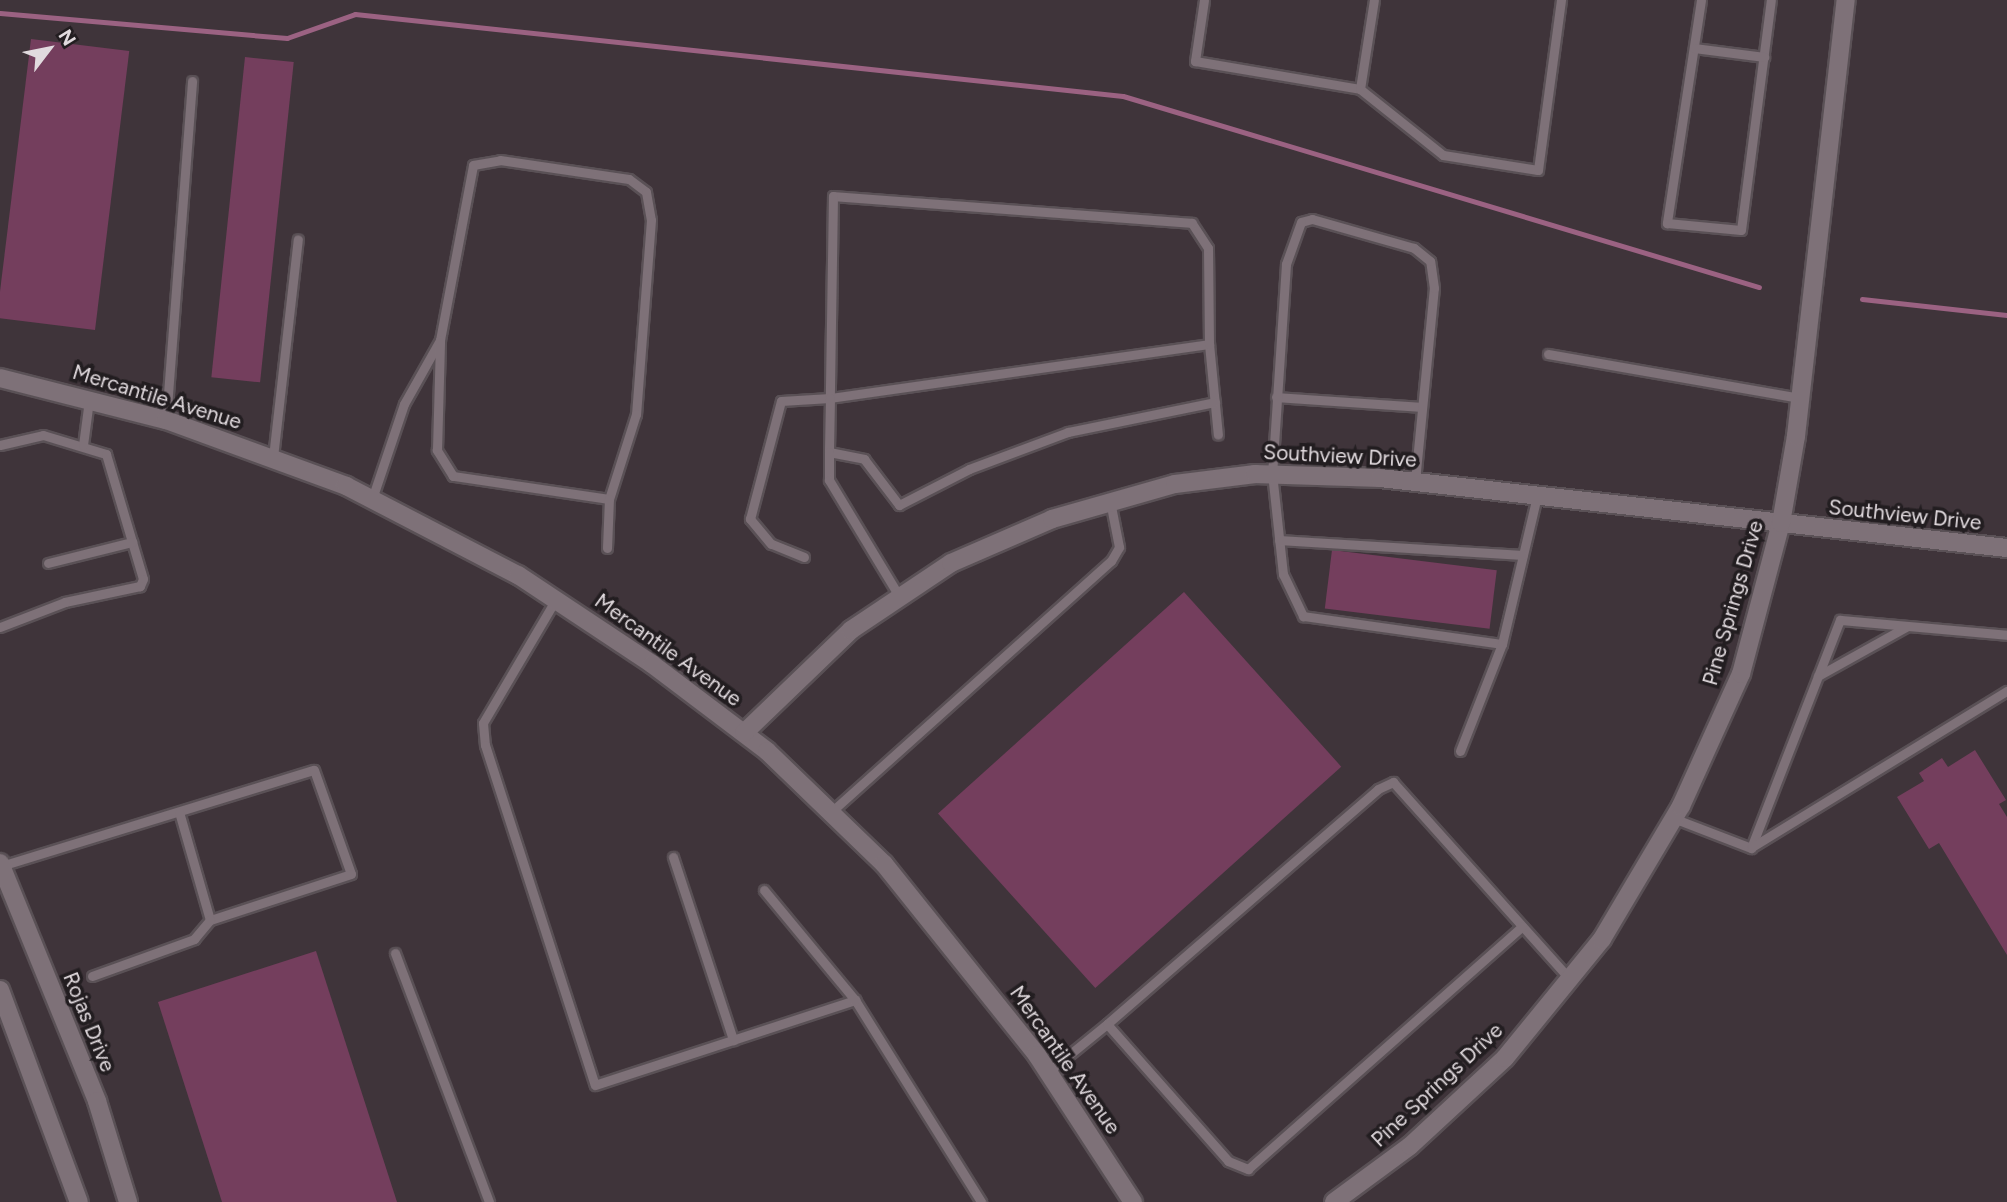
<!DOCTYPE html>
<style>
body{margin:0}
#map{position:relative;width:2007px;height:1202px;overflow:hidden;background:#3f343a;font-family:Figtree,sans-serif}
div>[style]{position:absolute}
.stream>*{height:5px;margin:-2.5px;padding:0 2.5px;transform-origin:2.5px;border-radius:2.5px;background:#9b6282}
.building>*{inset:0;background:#743e5d;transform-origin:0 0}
.roads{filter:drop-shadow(2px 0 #5a5156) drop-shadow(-2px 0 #5a5156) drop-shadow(0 2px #5a5156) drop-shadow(0 -2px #5a5156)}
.service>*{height:9px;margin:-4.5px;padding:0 4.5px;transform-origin:4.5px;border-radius:4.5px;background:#7e7178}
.minor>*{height:18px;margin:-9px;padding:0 9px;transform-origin:9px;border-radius:9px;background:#7e7178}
.secondary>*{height:18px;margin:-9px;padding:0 9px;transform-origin:9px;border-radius:9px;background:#7e7178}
span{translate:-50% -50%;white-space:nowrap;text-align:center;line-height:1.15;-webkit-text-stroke:7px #221d20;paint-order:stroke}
.street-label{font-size:21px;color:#e1dade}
.north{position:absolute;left:14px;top:14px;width:70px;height:70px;-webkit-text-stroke:5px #221d20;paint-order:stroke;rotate:58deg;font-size:19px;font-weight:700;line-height:28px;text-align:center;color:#e1dade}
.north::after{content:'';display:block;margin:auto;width:24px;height:32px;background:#e1dade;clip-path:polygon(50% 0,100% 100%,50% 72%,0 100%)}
</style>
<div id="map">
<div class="stream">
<i style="left:0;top:13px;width:288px;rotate:5deg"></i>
<i style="left:287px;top:38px;width:72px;rotate:-19.4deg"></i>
<i style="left:355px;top:14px;width:772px;rotate:6.09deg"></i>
<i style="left:1123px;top:96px;width:664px;rotate:16.72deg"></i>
<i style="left:1862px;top:299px;width:146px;rotate:6.3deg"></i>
</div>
<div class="building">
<i style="left:31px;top:39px;width:99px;height:281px;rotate:7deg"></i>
<i style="left:245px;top:57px;width:49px;height:322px;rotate:6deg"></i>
<i style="left:1332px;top:550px;width:166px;height:59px;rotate:7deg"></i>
<i style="left:1184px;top:592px;width:235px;height:331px;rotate:48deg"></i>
<i style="clip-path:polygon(1975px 750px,2006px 800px,1999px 804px,2007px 817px,2007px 955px,1939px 843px,1929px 849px,1897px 797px,1924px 781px,1919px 773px,1942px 758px,1948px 767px)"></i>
<i style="clip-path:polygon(316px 951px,397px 1202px,222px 1202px,158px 1002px)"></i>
</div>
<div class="roads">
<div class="service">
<i style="left:1204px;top:0;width:62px;rotate:98.4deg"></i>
<i style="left:1195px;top:61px;width:167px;rotate:9.6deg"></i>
<i style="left:1360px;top:89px;width:90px;rotate:-81.1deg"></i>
<i style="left:1701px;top:0;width:226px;rotate:98.7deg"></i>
<i style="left:1667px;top:223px;width:74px;rotate:5.4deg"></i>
<i style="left:1741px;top:230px;width:232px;rotate:-82.6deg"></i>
<i style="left:1694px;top:48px;width:71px;rotate:7.3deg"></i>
<i style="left:1360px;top:89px;width:106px;rotate:38.5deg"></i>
<i style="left:1443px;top:155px;width:96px;rotate:9deg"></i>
<i style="left:1538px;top:170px;width:172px;rotate:-82.3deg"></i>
<i style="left:1209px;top:344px;width:91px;rotate:84.4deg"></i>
<i style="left:1548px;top:354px;width:257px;rotate:9.9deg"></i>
<i style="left:1276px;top:397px;width:146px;rotate:3.9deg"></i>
<i style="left:166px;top:420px;width:340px;rotate:-85.6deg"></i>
<i style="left:0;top:445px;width:44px;rotate:-13.1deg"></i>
<i style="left:43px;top:435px;width:66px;rotate:16.8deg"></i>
<i style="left:106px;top:454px;width:130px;rotate:73.5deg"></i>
<i style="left:143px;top:579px;width:8px;rotate:113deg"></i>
<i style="left:140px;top:586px;width:77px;rotate:168deg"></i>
<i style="left:65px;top:602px;width:70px;rotate:159deg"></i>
<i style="left:83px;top:445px;width:45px;rotate:-82.4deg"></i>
<i style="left:829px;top:452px;width:36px;rotate:11deg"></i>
<i style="left:864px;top:459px;width:58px;rotate:52.7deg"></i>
<i style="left:899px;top:505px;width:79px;rotate:-27.2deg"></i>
<i style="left:969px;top:469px;width:106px;rotate:-20.5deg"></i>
<i style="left:1068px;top:432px;width:150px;rotate:-11.5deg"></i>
<i style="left:273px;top:457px;width:219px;rotate:-83.5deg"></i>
<i style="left:1415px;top:481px;width:194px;rotate:-84.4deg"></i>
<i style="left:1434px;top:288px;width:27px;rotate:-98deg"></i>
<i style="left:1430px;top:261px;width:21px;rotate:-141deg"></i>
<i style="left:1414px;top:248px;width:106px;rotate:-164.1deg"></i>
<i style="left:1312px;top:219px;width:11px;rotate:165deg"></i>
<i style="left:1301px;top:222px;width:45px;rotate:109.7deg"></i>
<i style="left:1286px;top:264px;width:209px;rotate:93.8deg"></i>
<i style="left:1272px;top:473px;width:102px;rotate:83.8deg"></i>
<i style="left:1283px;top:574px;width:47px;rotate:64.5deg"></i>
<i style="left:1303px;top:616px;width:201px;rotate:8deg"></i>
<i style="left:1502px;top:644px;width:152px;rotate:-76.7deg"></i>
<i style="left:372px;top:499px;width:100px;rotate:-71.4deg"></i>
<i style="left:404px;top:404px;width:73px;rotate:-60.6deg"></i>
<i style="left:440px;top:340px;width:178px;rotate:-79.3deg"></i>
<i style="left:473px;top:165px;width:27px;rotate:-10deg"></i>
<i style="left:500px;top:160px;width:130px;rotate:8.4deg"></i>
<i style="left:629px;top:179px;width:21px;rotate:37deg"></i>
<i style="left:646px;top:192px;width:28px;rotate:80deg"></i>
<i style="left:651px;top:220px;width:195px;rotate:94.4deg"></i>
<i style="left:636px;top:414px;width:89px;rotate:107.6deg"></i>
<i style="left:609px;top:499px;width:158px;rotate:-171.6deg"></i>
<i style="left:453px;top:476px;width:31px;rotate:-122deg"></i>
<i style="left:437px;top:450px;width:110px;rotate:-88.4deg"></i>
<i style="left:1279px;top:540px;width:244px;rotate:3.5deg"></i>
<i style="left:607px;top:548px;width:49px;rotate:-87.7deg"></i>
<i style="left:804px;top:557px;width:35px;rotate:-158deg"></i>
<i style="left:771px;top:544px;width:33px;rotate:-130deg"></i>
<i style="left:750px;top:519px;width:122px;rotate:-75.3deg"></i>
<i style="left:781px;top:401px;width:49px;rotate:-3.5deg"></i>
<i style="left:830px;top:398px;width:383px;rotate:-8.1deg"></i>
<i style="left:1209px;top:344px;width:96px;rotate:-90.6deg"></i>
<i style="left:1208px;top:248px;width:30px;rotate:-123deg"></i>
<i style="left:1192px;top:223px;width:360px;rotate:-175.7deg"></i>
<i style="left:833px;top:196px;width:202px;rotate:90.9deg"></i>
<i style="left:830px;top:398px;width:54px;rotate:91.1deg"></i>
<i style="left:829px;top:452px;width:28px;rotate:90deg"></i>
<i style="left:829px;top:480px;width:135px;rotate:58.9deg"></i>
<i style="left:48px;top:563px;width:87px;rotate:-14deg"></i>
<i style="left:556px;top:599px;width:144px;rotate:120.5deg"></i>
<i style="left:483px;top:723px;width:22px;rotate:85deg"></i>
<i style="left:485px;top:745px;width:357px;rotate:72.1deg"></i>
<i style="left:595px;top:1085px;width:274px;rotate:-18.1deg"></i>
<i style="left:855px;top:1000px;width:238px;rotate:58deg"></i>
<i style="left:1818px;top:676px;width:101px;rotate:-29.1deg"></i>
<i style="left:1460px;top:751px;width:115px;rotate:-68.6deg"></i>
<i style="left:831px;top:812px;width:376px;rotate:-41.9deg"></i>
<i style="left:1111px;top:561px;width:16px;rotate:-60deg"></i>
<i style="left:1119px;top:547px;width:47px;rotate:-101.1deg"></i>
<i style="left:1673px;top:818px;width:84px;rotate:21deg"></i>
<i style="left:1751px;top:848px;width:245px;rotate:-68.7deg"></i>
<i style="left:1840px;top:620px;width:168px;rotate:5.1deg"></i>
<i style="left:1752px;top:847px;width:299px;rotate:-31.5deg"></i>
<i style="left:673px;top:857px;width:193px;rotate:71.8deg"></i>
<i style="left:1px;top:866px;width:327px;rotate:-17.1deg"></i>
<i style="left:314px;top:770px;width:110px;rotate:70.4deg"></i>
<i style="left:351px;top:874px;width:148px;rotate:161.9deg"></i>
<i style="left:210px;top:920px;width:112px;rotate:-106deg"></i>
<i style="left:764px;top:890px;width:143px;rotate:50.4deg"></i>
<i style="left:395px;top:953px;width:266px;rotate:69.3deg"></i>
<i style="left:92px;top:976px;width:109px;rotate:-19.9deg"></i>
<i style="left:194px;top:939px;width:25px;rotate:-50deg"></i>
<i style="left:1107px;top:1024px;width:359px;rotate:-40.9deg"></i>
<i style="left:1378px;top:789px;width:17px;rotate:-25deg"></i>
<i style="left:1393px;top:782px;width:265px;rotate:48.1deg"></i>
<i style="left:1048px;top:1072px;width:76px;rotate:-39.1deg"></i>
<i style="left:1107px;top:1024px;width:183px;rotate:48.5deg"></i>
<i style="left:1228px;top:1161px;width:22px;rotate:22deg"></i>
<i style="left:1248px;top:1169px;width:366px;rotate:-41.5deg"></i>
</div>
<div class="minor">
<i style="left:0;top:378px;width:171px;rotate:14.2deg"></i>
<i style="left:166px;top:420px;width:192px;rotate:20.1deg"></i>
<i style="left:346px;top:486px;width:194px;rotate:27.4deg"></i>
<i style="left:518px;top:575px;width:161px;rotate:33.6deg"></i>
<i style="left:652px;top:664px;width:144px;rotate:37.1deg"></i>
<i style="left:767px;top:751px;width:163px;rotate:44deg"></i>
<i style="left:884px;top:864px;width:245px;rotate:51.3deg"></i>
<i style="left:1037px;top:1055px;width:176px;rotate:56.9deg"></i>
<i style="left:744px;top:733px;width:149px;rotate:-43.9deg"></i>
<i style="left:851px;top:630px;width:120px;rotate:-33.8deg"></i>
<i style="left:951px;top:563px;width:110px;rotate:-23.5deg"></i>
<i style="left:1052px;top:519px;width:128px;rotate:-15.9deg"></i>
<i style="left:1175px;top:484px;width:81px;rotate:-7.1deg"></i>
<i style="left:1255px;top:474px;width:125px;rotate:1.8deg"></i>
<i style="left:1380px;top:478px;width:631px;rotate:6.37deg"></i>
<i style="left:1334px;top:1202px;width:94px;rotate:-36.4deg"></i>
<i style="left:1410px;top:1146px;width:129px;rotate:-42.8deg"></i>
<i style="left:1505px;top:1058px;width:154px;rotate:-50.8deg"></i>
<i style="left:1602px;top:939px;width:155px;rotate:-59.3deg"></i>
<i style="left:1681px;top:806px;width:145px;rotate:-65.6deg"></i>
<i style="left:1741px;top:674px;width:156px;rotate:-75.2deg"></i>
<i style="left:1781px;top:523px;width:88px;rotate:-80.2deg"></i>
<i style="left:1796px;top:436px;width:439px;rotate:-83.5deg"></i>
</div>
<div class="secondary">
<i style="left:0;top:863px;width:257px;rotate:67.8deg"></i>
<i style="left:97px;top:1101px;width:106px;rotate:72.9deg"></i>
<i style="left:0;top:990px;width:226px;rotate:69.6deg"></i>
</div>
</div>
<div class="street-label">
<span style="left:157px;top:397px;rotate:17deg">Mercantile Avenue</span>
<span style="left:1340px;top:456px;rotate:3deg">Southview Drive</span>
<span style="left:1905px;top:515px;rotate:6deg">Southview Drive</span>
<span style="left:1733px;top:603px;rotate:-74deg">Pine Springs Drive</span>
<span style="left:668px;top:650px;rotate:36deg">Mercantile Avenue</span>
<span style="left:89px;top:1022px;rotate:68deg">Rojas Drive</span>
<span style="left:1065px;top:1060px;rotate:55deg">Mercantile Avenue</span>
<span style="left:1437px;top:1085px;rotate:-43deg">Pine Springs Drive</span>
</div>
<div class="north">N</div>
</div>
